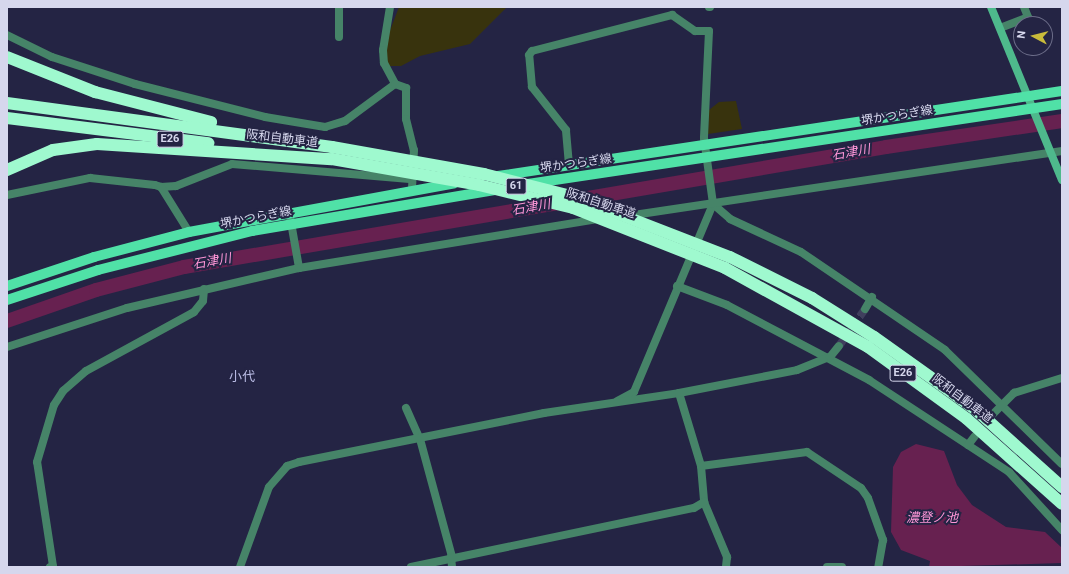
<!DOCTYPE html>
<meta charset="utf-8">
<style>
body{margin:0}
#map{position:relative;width:1069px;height:574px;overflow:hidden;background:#242444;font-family:Roboto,"Noto Sans JP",sans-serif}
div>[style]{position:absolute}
.green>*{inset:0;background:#38330d}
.water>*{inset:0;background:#672150}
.river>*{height:14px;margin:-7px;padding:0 7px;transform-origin:7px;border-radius:7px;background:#672150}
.minor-tunnel>*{height:8px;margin-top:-4px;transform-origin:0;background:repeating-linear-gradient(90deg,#3f3f5d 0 8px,transparent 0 12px)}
.minor>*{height:8px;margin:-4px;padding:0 4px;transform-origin:4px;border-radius:4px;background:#468468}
.secondary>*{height:8px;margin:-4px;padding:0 4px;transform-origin:4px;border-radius:4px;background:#4eb98c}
.primary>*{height:10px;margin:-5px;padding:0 5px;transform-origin:5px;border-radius:5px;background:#50e1a7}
.motorway>*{height:12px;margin:-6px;padding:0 6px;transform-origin:6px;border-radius:6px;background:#9ff9cf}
.motorway-bridge>*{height:12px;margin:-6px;padding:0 6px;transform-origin:6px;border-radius:6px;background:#9ff9cf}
span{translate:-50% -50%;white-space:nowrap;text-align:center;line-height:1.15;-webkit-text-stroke:4px #242444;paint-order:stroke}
.shield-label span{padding:1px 3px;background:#242444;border:1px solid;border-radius:3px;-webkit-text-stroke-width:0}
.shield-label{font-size:11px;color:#d6d7ed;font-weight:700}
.street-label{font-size:12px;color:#d6d7ed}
.water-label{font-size:13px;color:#fe96d7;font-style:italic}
.neighbourhood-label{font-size:13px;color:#bbbde6}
.frame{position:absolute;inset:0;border:8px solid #d6d7ed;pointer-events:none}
.north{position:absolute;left:1013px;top:16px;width:40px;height:40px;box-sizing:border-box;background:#242444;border:1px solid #6b6c88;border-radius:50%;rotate:277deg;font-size:11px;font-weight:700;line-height:16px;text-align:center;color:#d6d7ed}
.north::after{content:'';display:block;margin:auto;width:14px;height:18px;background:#c9bb3b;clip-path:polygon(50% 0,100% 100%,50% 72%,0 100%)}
</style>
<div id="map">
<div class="green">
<i style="clip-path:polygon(399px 7px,507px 7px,470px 44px,420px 56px,401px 66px,387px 66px,386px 41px)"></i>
<i style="clip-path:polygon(736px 101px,742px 129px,708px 134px,709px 110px,719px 102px)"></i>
</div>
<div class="water">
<i style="clip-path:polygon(916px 444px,944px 451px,957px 485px,972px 505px,1006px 527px,1045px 532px,1062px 548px,1062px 563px,929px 567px,930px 561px,901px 550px,891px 532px,893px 467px,901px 452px)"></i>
</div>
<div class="river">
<i style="left:7px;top:321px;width:94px;rotate:-19.2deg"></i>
<i style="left:96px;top:290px;width:91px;rotate:-14.6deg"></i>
<i style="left:184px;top:267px;width:712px;rotate:-9.7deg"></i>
<i style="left:886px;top:147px;width:178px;rotate:-8.4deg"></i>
</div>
<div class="minor-tunnel">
<i style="left:839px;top:346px;width:45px;rotate:-54.9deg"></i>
</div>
<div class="minor">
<i style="left:390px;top:7px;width:44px;rotate:99.2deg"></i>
<i style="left:383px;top:50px;width:13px;rotate:86deg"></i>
<i style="left:384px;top:63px;width:24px;rotate:62deg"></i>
<i style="left:709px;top:7px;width:1px"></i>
<i style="left:1000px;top:28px;width:30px;rotate:-21deg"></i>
<i style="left:1028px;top:17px;width:11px;rotate:-112deg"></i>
<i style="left:7px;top:35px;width:50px;rotate:26.1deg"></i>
<i style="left:52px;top:57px;width:87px;rotate:18deg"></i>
<i style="left:135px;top:84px;width:134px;rotate:14.2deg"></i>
<i style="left:265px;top:117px;width:61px;rotate:9.5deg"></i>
<i style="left:325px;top:127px;width:21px;rotate:-17deg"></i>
<i style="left:345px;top:121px;width:62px;rotate:-36.5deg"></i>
<i style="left:395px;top:84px;width:12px;rotate:20deg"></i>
<i style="left:406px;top:88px;width:31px;rotate:90deg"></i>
<i style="left:406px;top:119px;width:32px;rotate:76deg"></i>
<i style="left:414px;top:150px;width:39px;rotate:93deg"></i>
<i style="left:339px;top:37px;width:30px;rotate:-90deg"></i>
<i style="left:569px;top:165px;width:35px;rotate:-95deg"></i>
<i style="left:566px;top:130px;width:55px;rotate:-128.3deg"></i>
<i style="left:532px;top:87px;width:32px;rotate:-95deg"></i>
<i style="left:529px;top:55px;width:5px;rotate:-53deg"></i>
<i style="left:532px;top:51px;width:145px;rotate:-14.4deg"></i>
<i style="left:672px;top:15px;width:28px;rotate:35deg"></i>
<i style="left:695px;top:31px;width:14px"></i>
<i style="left:709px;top:31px;width:107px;rotate:92.7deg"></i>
<i style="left:704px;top:138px;width:67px;rotate:82.2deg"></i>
<i style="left:713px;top:204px;width:204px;rotate:112.8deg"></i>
<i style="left:634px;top:392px;width:19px;rotate:152deg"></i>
<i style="left:161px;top:187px;width:15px;rotate:-4deg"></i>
<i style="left:176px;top:186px;width:60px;rotate:-21.4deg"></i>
<i style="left:232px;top:164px;width:181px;rotate:4.8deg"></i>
<i style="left:7px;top:195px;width:85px;rotate:-11.6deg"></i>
<i style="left:90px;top:178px;width:65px;rotate:6.1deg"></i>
<i style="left:155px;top:185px;width:6px;rotate:18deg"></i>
<i style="left:161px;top:187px;width:53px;rotate:58.1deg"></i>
<i style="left:713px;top:204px;width:23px;rotate:41deg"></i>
<i style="left:730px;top:219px;width:78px;rotate:24.9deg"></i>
<i style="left:801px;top:252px;width:174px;rotate:34.2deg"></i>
<i style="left:945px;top:350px;width:163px;rotate:44.3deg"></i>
<i style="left:289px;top:211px;width:58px;rotate:80deg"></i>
<i style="left:627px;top:216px;width:440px;rotate:-8.5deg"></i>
<i style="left:677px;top:286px;width:53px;rotate:20.8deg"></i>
<i style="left:727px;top:305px;width:161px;rotate:27.8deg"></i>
<i style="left:869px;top:380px;width:168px;rotate:33.3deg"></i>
<i style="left:1009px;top:472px;width:79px;rotate:47.6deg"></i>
<i style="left:865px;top:309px;width:14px;rotate:-60deg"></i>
<i style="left:7px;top:347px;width:126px;rotate:-18deg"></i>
<i style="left:127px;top:308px;width:177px;rotate:-13.1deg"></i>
<i style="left:299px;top:268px;width:304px;rotate:-9.3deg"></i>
<i style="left:679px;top:393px;width:76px;rotate:73.2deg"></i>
<i style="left:701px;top:466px;width:36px;rotate:85deg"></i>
<i style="left:704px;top:502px;width:60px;rotate:67.3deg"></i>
<i style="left:727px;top:557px;width:10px;rotate:96deg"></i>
<i style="left:406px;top:408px;width:34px;rotate:66deg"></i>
<i style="left:420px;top:439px;width:122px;rotate:74.8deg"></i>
<i style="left:993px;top:414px;width:30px;rotate:-45deg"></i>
<i style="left:1014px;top:393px;width:50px;rotate:-17.4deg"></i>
<i style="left:968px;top:445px;width:11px;rotate:-52deg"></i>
<i style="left:701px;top:466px;width:107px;rotate:-7.5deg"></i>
<i style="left:807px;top:452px;width:65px;rotate:33.7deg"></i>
<i style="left:861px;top:488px;width:12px;rotate:55deg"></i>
<i style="left:868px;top:498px;width:45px;rotate:70.3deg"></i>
<i style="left:883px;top:540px;width:27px;rotate:100deg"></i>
<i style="left:451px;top:557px;width:10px;rotate:84deg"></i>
<i style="left:50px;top:567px;width:3px;rotate:-18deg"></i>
<i style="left:53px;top:566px;width:105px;rotate:-98.7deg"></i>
<i style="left:37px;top:462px;width:59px;rotate:-73.4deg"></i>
<i style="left:54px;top:405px;width:17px;rotate:-57deg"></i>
<i style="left:63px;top:391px;width:30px;rotate:-41deg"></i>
<i style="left:86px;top:371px;width:123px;rotate:-28.6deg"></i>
<i style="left:194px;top:312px;width:14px;rotate:-51deg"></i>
<i style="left:203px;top:301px;width:12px;rotate:-85deg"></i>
<i style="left:240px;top:567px;width:85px;rotate:-70.1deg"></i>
<i style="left:269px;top:487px;width:28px;rotate:-49deg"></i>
<i style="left:287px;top:466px;width:13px;rotate:-18deg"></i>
<i style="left:299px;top:462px;width:250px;rotate:-11.3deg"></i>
<i style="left:544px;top:413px;width:136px;rotate:-8.4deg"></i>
<i style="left:679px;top:393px;width:120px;rotate:-11deg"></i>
<i style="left:797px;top:370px;width:35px;rotate:-22deg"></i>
<i style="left:830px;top:357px;width:14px;rotate:-51deg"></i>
<i style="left:411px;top:567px;width:289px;rotate:-11.8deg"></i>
<i style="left:694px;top:508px;width:12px;rotate:-31deg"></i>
<i style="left:827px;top:567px;width:15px"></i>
</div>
<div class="secondary">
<i style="left:991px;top:7px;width:187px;rotate:67.7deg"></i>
</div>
<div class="primary">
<i style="left:498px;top:176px;width:570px;rotate:-8.57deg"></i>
<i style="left:528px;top:184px;width:540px;rotate:-8.52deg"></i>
<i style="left:7px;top:286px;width:92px;rotate:-18.4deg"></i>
<i style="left:94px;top:257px;width:98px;rotate:-14.7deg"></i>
<i style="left:189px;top:232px;width:270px;rotate:-10.4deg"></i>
<i style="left:7px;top:300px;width:96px;rotate:-18.2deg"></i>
<i style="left:98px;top:270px;width:159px;rotate:-14.2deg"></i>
<i style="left:252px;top:231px;width:246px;rotate:-9.6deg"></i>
</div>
<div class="motorway">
<i style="left:7px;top:57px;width:95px;rotate:21.7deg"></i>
<i style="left:95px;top:92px;width:120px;rotate:14.5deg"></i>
<i style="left:7px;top:103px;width:328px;rotate:7.7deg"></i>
<i style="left:7px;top:118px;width:203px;rotate:7.1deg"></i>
<i style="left:7px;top:170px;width:50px;rotate:-23.5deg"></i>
<i style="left:53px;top:150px;width:44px;rotate:-7.8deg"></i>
<i style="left:97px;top:144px;width:235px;rotate:3.7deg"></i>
<i style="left:730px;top:257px;width:92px;rotate:26.6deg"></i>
<i style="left:812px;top:298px;width:73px;rotate:32.2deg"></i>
<i style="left:874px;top:337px;width:124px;rotate:35.5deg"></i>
<i style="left:975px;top:409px;width:117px;rotate:41.9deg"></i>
<i style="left:725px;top:268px;width:163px;rotate:28.9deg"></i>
<i style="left:868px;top:347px;width:122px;rotate:36deg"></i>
<i style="left:967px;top:419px;width:127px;rotate:41.8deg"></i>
</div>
<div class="motorway-bridge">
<i style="left:332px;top:147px;width:154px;rotate:10.1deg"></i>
<i style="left:484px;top:174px;width:94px;rotate:14.2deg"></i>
<i style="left:575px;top:197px;width:166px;rotate:21.2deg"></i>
<i style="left:332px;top:159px;width:149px;rotate:10deg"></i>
<i style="left:479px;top:185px;width:97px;rotate:13.7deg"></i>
<i style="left:573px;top:208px;width:163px;rotate:21.5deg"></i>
</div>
<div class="shield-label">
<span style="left:170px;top:139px">E26</span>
<span style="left:516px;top:186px">61</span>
<span style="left:903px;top:373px">E26</span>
</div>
<div class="street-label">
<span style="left:897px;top:116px;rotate:-9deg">堺かつらぎ線</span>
<span style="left:282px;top:139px;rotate:7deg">阪和自動車道</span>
<span style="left:576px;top:164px;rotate:-8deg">堺かつらぎ線</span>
<span style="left:601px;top:204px;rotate:18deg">阪和自動車道</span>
<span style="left:256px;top:218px;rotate:-11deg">堺かつらぎ線</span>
<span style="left:962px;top:399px;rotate:37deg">阪和自動車道</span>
</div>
<div class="water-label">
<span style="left:851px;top:153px;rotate:-10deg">石津川</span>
<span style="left:531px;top:208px;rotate:-10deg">石津川</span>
<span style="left:212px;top:262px;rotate:-10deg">石津川</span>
<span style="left:932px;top:518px">濃登ノ池</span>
</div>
<div class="neighbourhood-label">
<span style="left:242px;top:377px">小代</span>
</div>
<div class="frame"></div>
<div class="north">N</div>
</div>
